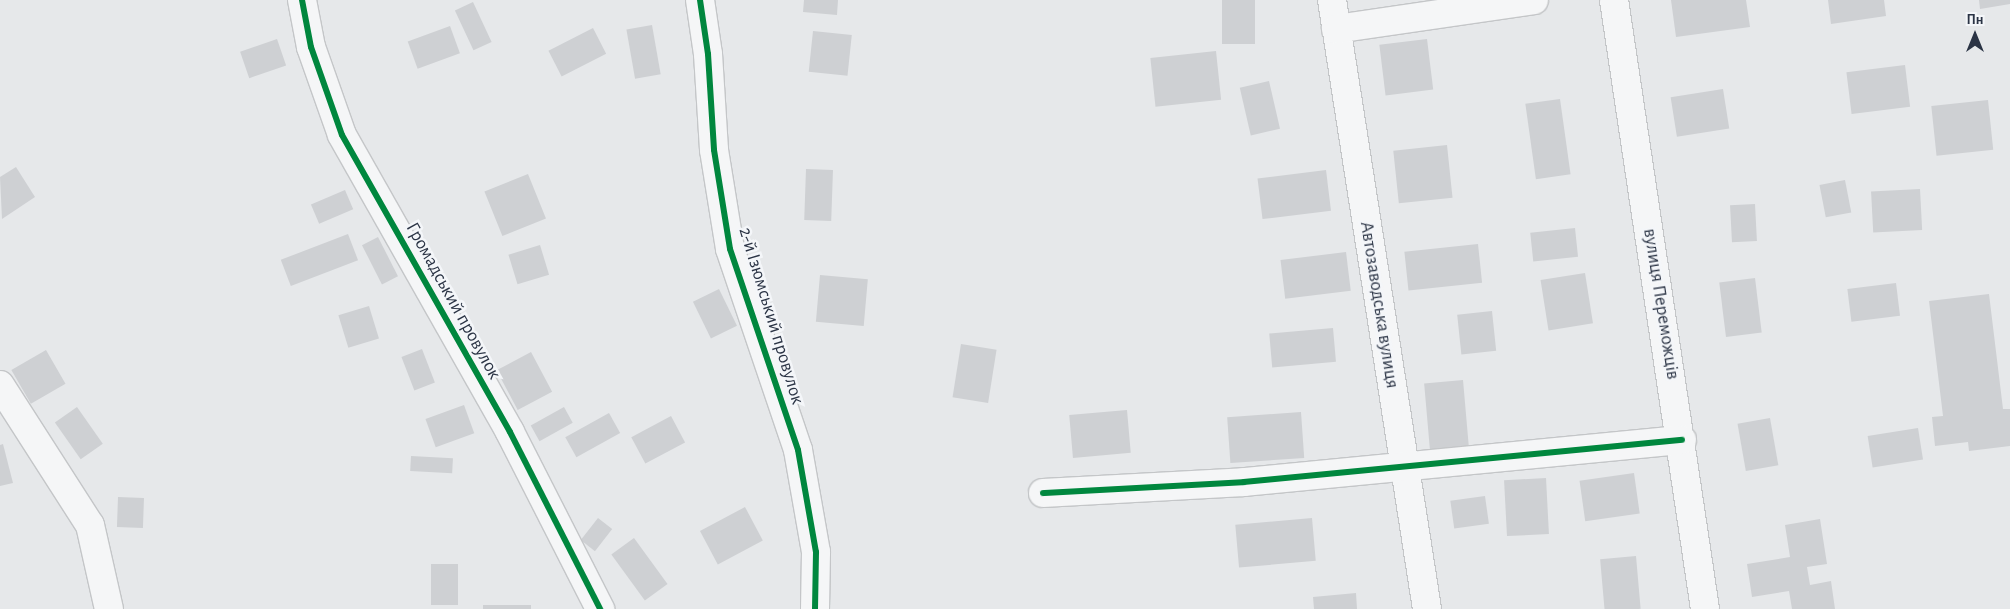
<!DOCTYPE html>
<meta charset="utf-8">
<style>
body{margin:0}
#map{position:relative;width:2010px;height:609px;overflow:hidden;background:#e6e8ea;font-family:"Alegreya Sans",sans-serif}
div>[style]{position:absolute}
.building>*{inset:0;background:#ced0d3;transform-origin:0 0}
.roads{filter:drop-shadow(1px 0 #c4c6c8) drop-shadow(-1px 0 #c4c6c8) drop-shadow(0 1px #c4c6c8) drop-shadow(0 -1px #c4c6c8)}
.minor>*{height:28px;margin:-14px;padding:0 14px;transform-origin:14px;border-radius:14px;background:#f5f6f7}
.cycleway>*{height:6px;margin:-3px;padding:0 3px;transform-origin:3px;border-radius:3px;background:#00873e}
span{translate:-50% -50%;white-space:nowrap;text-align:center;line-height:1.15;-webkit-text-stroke:5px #f4f6f9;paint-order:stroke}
.street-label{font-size:19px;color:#2b3445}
.north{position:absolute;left:1950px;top:10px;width:50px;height:50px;-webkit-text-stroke:4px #f4f6f9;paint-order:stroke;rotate:0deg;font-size:14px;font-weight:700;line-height:20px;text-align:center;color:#2b3445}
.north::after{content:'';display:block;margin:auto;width:18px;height:22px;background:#2b3445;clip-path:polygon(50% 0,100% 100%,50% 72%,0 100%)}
</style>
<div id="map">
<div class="building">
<i style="clip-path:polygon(804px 0,838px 0,837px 15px,803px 12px)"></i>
<i style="left:1222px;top:0;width:33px;height:44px"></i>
<i style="clip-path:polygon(1671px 0,1746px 0,1750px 27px,1676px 37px)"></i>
<i style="clip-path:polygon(1828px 0,1884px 0,1886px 16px,1831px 24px)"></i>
<i style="clip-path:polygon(1979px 0,2010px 0,2010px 4px,1980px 9px)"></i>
<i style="left:473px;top:2px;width:44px;height:20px;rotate:65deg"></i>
<i style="left:652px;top:25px;width:50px;height:26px;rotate:80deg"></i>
<i style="left:450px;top:26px;width:29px;height:45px;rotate:70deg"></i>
<i style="left:593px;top:28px;width:29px;height:50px;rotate:63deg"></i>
<i style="left:813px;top:31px;width:39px;height:41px;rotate:6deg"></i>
<i style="left:277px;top:39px;width:28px;height:39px;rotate:71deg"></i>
<i style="left:1427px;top:39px;width:51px;height:48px;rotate:83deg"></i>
<i style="left:1216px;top:51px;width:49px;height:66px;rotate:84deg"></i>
<i style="left:1905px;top:65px;width:42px;height:59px;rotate:83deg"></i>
<i style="left:1269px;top:81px;width:49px;height:30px;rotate:77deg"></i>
<i style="left:1723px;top:89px;width:40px;height:53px;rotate:81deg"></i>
<i style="left:1560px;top:99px;width:76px;height:35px;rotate:82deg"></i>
<i style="left:1988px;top:100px;width:50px;height:57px;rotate:84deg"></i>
<i style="left:1447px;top:145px;width:53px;height:54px;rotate:84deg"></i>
<i style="clip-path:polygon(16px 167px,35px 197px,2px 219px,0 177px)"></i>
<i style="left:806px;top:169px;width:27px;height:51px;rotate:2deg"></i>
<i style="left:1326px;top:170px;width:41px;height:69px;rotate:83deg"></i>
<i style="left:528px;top:174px;width:48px;height:47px;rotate:68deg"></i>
<i style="left:1845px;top:180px;width:33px;height:26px;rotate:79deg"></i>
<i style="left:1920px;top:189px;width:41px;height:49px;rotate:87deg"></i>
<i style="left:345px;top:190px;width:21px;height:37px;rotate:67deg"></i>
<i style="left:1755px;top:204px;width:37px;height:25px;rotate:87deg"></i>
<i style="left:1575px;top:228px;width:29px;height:45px;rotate:84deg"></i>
<i style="left:348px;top:234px;width:28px;height:72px;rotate:69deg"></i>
<i style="left:378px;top:237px;width:44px;height:18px;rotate:63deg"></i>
<i style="left:1478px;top:244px;width:39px;height:74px;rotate:84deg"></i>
<i style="left:540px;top:245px;width:31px;height:33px;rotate:73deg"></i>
<i style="left:1346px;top:252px;width:39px;height:66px;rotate:83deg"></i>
<i style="left:1585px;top:273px;width:51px;height:45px;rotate:81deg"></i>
<i style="left:820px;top:275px;width:48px;height:47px;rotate:5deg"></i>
<i style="left:1755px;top:278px;width:55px;height:36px;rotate:83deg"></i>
<i style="left:1896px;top:283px;width:33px;height:49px;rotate:83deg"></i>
<i style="left:719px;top:289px;width:41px;height:29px;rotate:64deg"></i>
<i style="clip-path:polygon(1989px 294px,2003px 409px,2010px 409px,2010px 446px,1969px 451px,1968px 442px,1935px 446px,1932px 417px,1943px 416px,1929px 301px)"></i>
<i style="left:369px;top:306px;width:34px;height:32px;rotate:73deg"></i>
<i style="left:1492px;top:311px;width:40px;height:35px;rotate:84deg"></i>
<i style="left:1333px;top:328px;width:34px;height:64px;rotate:85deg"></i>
<i style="left:961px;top:344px;width:36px;height:54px;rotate:9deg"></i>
<i style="left:422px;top:349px;width:36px;height:22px;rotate:69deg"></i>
<i style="left:46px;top:350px;width:39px;height:40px;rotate:60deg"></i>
<i style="left:531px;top:352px;width:45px;height:39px;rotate:62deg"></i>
<i style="left:1463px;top:380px;width:67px;height:39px;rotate:85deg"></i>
<i style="left:464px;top:405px;width:30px;height:41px;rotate:70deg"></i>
<i style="left:77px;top:407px;width:45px;height:27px;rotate:55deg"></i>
<i style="left:564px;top:407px;width:18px;height:38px;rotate:61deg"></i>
<i style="left:1127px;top:410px;width:43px;height:58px;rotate:85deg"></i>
<i style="left:1301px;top:412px;width:46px;height:74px;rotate:86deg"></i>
<i style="left:609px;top:413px;width:23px;height:50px;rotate:61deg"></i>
<i style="left:671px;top:416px;width:30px;height:45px;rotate:62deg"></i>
<i style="left:1770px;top:418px;width:48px;height:33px;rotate:80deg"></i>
<i style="left:1918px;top:428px;width:32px;height:51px;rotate:81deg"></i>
<i style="clip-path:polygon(3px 444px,13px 483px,0 486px,0 445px)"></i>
<i style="left:411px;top:456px;width:42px;height:15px;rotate:3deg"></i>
<i style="left:1634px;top:473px;width:41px;height:55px;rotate:82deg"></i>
<i style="left:1546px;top:478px;width:56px;height:42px;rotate:87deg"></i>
<i style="left:1485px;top:496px;width:28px;height:35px;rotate:82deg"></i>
<i style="left:118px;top:497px;width:26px;height:30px;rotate:2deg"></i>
<i style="left:745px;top:507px;width:38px;height:51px;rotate:62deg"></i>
<i style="left:598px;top:518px;width:18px;height:28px;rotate:38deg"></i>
<i style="left:1312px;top:518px;width:43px;height:77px;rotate:85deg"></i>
<i style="clip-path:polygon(1820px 519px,1827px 564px,1807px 567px,1810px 585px,1831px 581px,1835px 609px,1792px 609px,1789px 591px,1752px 597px,1747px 564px,1790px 557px,1785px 525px)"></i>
<i style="left:634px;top:538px;width:57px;height:28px;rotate:54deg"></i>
<i style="left:1636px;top:556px;width:53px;height:36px;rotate:85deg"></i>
<i style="left:431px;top:564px;width:27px;height:41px"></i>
<i style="clip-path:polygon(1356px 593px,1357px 609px,1314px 609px,1313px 597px)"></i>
<i style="left:483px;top:605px;width:48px;height:4px"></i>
</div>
<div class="roads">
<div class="minor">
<i style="left:302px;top:0;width:48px;rotate:79.2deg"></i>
<i style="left:311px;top:47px;width:93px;rotate:70.6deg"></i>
<i style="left:342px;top:135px;width:341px;rotate:60.5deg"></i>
<i style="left:510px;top:432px;width:199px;rotate:63deg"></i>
<i style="left:700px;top:0;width:55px;rotate:81.6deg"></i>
<i style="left:708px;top:54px;width:96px;rotate:86.4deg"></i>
<i style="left:714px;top:150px;width:100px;rotate:80.8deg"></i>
<i style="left:730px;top:249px;width:212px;rotate:71.3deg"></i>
<i style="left:798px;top:450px;width:104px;rotate:80deg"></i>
<i style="left:816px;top:552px;width:57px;rotate:91deg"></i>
<i style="left:1332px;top:0;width:616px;rotate:81.13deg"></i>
<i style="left:1614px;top:0;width:616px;rotate:81.5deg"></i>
<i style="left:1336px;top:29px;width:200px;rotate:-8.3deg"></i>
<i style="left:0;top:385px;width:166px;rotate:57.3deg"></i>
<i style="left:90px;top:525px;width:86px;rotate:77.3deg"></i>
<i style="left:1043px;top:493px;width:201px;rotate:-3.1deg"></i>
<i style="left:1244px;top:482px;width:440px;rotate:-5.5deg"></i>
</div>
</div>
<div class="cycleway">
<i style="left:302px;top:0;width:48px;rotate:79.2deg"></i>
<i style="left:311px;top:47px;width:93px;rotate:70.6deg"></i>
<i style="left:342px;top:135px;width:341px;rotate:60.5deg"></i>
<i style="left:510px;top:432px;width:199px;rotate:63deg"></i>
<i style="left:700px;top:0;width:55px;rotate:81.6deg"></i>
<i style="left:708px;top:54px;width:96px;rotate:86.4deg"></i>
<i style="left:714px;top:150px;width:100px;rotate:80.8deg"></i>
<i style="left:730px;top:249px;width:212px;rotate:71.3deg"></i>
<i style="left:798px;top:450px;width:104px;rotate:80deg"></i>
<i style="left:816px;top:552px;width:57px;rotate:91deg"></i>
<i style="left:1043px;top:493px;width:201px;rotate:-3.1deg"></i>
<i style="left:1244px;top:482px;width:440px;rotate:-5.5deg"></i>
</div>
<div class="street-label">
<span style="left:453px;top:301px;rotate:61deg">Громадський провулок</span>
<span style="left:1661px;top:304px;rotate:81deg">вулиця Переможців</span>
<span style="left:1379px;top:305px;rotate:81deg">Автозаводська вулиця</span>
<span style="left:771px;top:316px;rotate:73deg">2-й Ізюмський провулок</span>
</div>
<div class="north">Пн</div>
</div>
